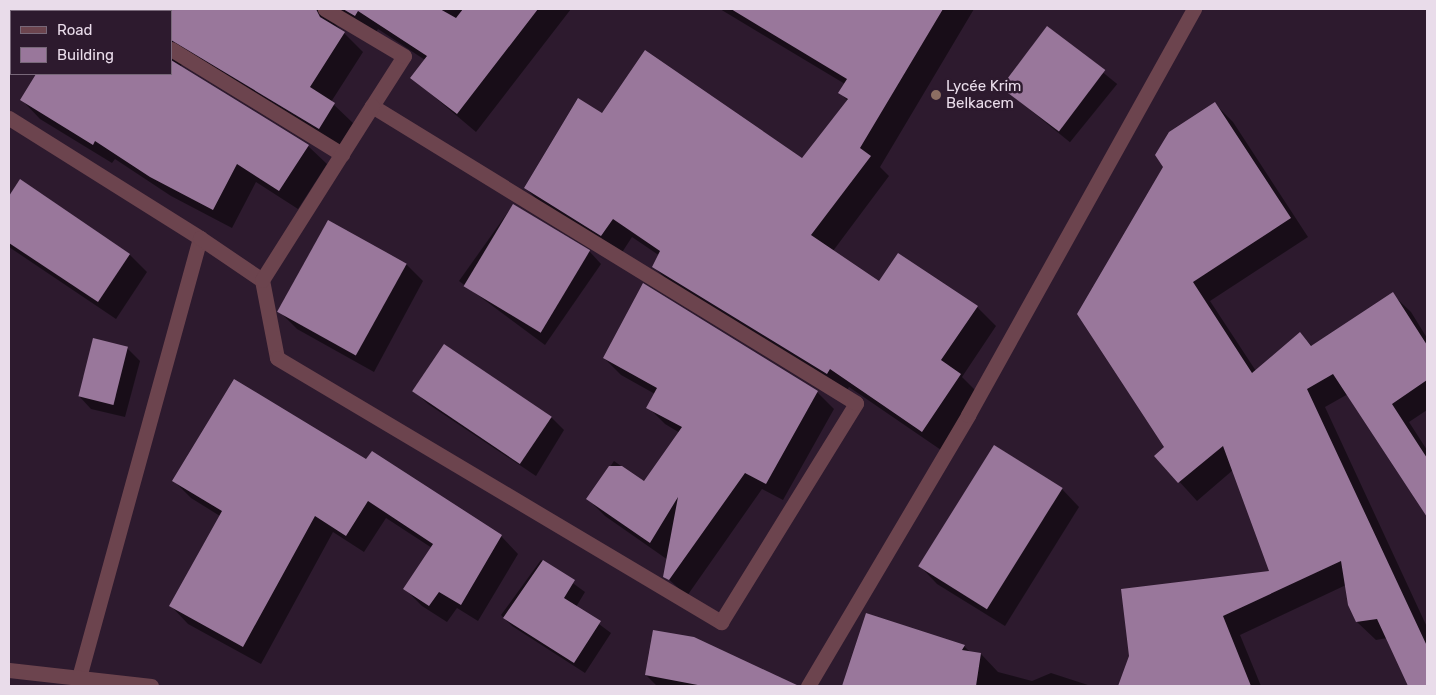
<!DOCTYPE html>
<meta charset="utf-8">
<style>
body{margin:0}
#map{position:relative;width:1436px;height:695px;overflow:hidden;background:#2d1a2e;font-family:Rubik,sans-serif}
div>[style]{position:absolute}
.shadow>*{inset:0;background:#0007;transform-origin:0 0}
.building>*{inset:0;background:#99779b;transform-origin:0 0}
.minor>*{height:15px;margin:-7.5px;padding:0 7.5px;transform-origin:7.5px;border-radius:7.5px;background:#6c444e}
.dots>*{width:14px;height:14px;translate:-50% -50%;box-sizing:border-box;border:2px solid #2d1a2e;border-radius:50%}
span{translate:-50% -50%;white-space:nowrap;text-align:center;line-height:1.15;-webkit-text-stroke:5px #2d1a2e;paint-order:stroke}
.poi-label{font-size:15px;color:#e9dcea}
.left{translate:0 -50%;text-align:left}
.frame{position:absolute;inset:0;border:10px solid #e9dcea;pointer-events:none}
.legend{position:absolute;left:10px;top:10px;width:162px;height:65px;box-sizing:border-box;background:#2d1a2e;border:1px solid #786879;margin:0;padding:6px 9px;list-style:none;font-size:15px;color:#e9dcea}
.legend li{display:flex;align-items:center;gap:10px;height:25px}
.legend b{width:25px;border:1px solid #786879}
</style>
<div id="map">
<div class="shadow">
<i style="clip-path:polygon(9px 9px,571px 9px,476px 132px,412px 78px,425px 60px,378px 29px,375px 34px,335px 24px,363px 52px,331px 102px,353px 123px,338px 147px,186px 59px,180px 67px,308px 146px,327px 164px,298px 209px,256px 182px,232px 228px,171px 196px,115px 159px,112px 163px,40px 119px,22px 100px,38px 74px,171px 74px,171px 11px,11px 11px,11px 33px)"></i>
<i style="clip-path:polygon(720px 9px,974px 9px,880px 167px,889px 176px,833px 251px,880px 283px,977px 307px,996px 326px,962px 377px,979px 394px,941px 450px,849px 387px,846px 392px,673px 286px,654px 267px,660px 256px,632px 237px,621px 254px,545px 207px,525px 188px,602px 114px,802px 160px,848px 101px,840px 93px,845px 84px)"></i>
<i style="left:1048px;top:28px;width:89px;height:75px;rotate:39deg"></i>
<i style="clip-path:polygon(1215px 104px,1233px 122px,1308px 237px,1210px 301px,1256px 371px,1300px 334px,1312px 346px,1392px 294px,1411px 312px,1427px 338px,1427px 410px,1409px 422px,1427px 450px,1427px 515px,1348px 394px,1325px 407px,1427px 627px,1427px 686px,1410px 686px,1387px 638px,1376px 640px,1357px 622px,1346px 585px,1240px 635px,1261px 686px,1120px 686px,1130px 656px,1271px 572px,1233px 470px,1197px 501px,1156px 456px,1166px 447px)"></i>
<i style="clip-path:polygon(21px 181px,130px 255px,147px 272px,116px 319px,9px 247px,9px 199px)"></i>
<i style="clip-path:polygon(513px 205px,590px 252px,601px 264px,545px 345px,459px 281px)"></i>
<i style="clip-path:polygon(406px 264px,423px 281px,374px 372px,297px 329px,279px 311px)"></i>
<i style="clip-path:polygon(445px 346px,552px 418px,564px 430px,536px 476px,428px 404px,415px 392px)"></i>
<i style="clip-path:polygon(127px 348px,140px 361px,125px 417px,91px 409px,79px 396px)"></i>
<i style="clip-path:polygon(604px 358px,817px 392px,834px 409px,783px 500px,762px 489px,687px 596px,665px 576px,668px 560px,605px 516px,588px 499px,614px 461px,645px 483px,680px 433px,665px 424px,648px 407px,655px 394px,621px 375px)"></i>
<i style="clip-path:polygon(367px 461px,501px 536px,518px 554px,478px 621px,457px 608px,447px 622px,422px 606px,405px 589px,432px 548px,386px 518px,364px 552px,333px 532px,261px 664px,188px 624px,171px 606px,220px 516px,191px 498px,174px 481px)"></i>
<i style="clip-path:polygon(1062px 489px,1079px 507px,1005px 626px,937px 584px,920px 566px)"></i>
<i style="clip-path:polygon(541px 560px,585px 592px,576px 607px,611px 633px,585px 673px,512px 626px,501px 615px)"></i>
<i style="clip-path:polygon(867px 614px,964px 646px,971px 653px,981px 654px,998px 672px,1032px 681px,1051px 673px,1091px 686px,844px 686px)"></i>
<i style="clip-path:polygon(646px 675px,763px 676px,758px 686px,708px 686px,699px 682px,698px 686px,664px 686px,656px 685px)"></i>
</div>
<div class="building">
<i style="clip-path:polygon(171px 9px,316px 9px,320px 17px,345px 32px,310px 87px,335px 103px,319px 129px,171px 40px)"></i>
<i style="clip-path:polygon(343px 9px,440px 9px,456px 18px,463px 9px,538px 9px,457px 114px,410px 78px,427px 56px,358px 11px,355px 16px)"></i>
<i style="clip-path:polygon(731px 9px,943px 9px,860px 148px,871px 156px,811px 235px,879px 281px,898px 253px,978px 306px,941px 360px,961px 374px,922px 432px,830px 369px,827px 374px,652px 267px,660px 251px,613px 219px,601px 236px,524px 188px,578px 98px,602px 113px,645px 50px,802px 158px,848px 99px,838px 93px,847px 79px)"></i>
<i style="left:1047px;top:26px;width:73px;height:77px;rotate:37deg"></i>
<i style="clip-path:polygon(171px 60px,309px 145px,279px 191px,237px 164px,213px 210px,150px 177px,95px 141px,93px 145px,20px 100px,36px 74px,171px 74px)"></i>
<i style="clip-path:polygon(1215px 102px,1291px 218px,1193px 282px,1252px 373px,1300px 332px,1311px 346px,1393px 292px,1427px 345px,1427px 380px,1392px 404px,1427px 458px,1427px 517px,1333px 374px,1307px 389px,1427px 646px,1427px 686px,1408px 686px,1377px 619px,1356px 622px,1348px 605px,1341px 561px,1223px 616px,1251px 686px,1118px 686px,1129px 656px,1121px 589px,1269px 571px,1223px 446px,1178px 483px,1154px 456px,1164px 447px,1077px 314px,1163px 167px,1155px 155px,1169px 132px)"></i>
<i style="clip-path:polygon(20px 179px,130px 254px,98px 302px,9px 243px,9px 196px)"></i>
<i style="left:513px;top:204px;width:90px;height:96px;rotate:31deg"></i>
<i style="left:328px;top:220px;width:90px;height:105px;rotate:29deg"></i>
<i style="clip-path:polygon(643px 283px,818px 391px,766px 484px,745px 473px,669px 580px,663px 577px,678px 497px,650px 543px,586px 499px,609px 466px,622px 466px,644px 481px,682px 427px,646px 408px,657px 388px,603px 358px)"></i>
<i style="left:93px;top:338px;width:36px;height:60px;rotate:14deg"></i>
<i style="left:444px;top:344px;width:130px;height:57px;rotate:34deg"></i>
<i style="clip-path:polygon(234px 379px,366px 459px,372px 451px,502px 535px,461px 605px,439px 592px,429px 606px,403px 589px,433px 544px,368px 501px,346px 536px,315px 516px,243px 647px,169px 606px,222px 511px,172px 481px)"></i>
<i style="left:994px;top:445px;width:81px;height:143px;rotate:32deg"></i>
<i style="clip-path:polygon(543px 560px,575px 580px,564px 598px,601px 621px,574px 663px,503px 618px)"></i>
<i style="clip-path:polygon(866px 613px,965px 645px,962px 650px,981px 653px,976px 686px,842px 686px)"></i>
<i style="clip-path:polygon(653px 630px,694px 637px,799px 686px,703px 686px,645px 675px)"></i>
</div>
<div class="minor">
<i style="left:107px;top:9px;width:4px;rotate:27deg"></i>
<i style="left:171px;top:49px;width:201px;rotate:31.6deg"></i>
<i style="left:9px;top:118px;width:226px;rotate:32.1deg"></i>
<i style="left:200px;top:238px;width:454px;rotate:105.4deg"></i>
<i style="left:200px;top:238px;width:75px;rotate:34.1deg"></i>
<i style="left:262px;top:280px;width:79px;rotate:79.1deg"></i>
<i style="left:277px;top:358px;width:517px;rotate:30.74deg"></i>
<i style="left:721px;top:622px;width:257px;rotate:-58.3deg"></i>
<i style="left:856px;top:403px;width:568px;rotate:-148.47deg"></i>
<i style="left:372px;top:106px;width:59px;rotate:-57.4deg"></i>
<i style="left:404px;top:56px;width:92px;rotate:-149.3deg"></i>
<i style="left:262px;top:280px;width:206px;rotate:-57.7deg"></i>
<i style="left:9px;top:670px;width:143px;rotate:6.4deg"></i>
<i style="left:808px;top:686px;width:315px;rotate:-59.4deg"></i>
<i style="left:968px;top:415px;width:465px;rotate:-60.9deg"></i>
</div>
<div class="dots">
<i style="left:936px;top:95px;background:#8d6e63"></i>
</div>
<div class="poi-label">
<span class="left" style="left:946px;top:95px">Lycée Krim<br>Belkacem</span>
</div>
<div class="frame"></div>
<ul class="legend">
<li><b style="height:6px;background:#6c444e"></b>Road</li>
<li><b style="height:14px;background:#99779b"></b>Building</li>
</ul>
</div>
